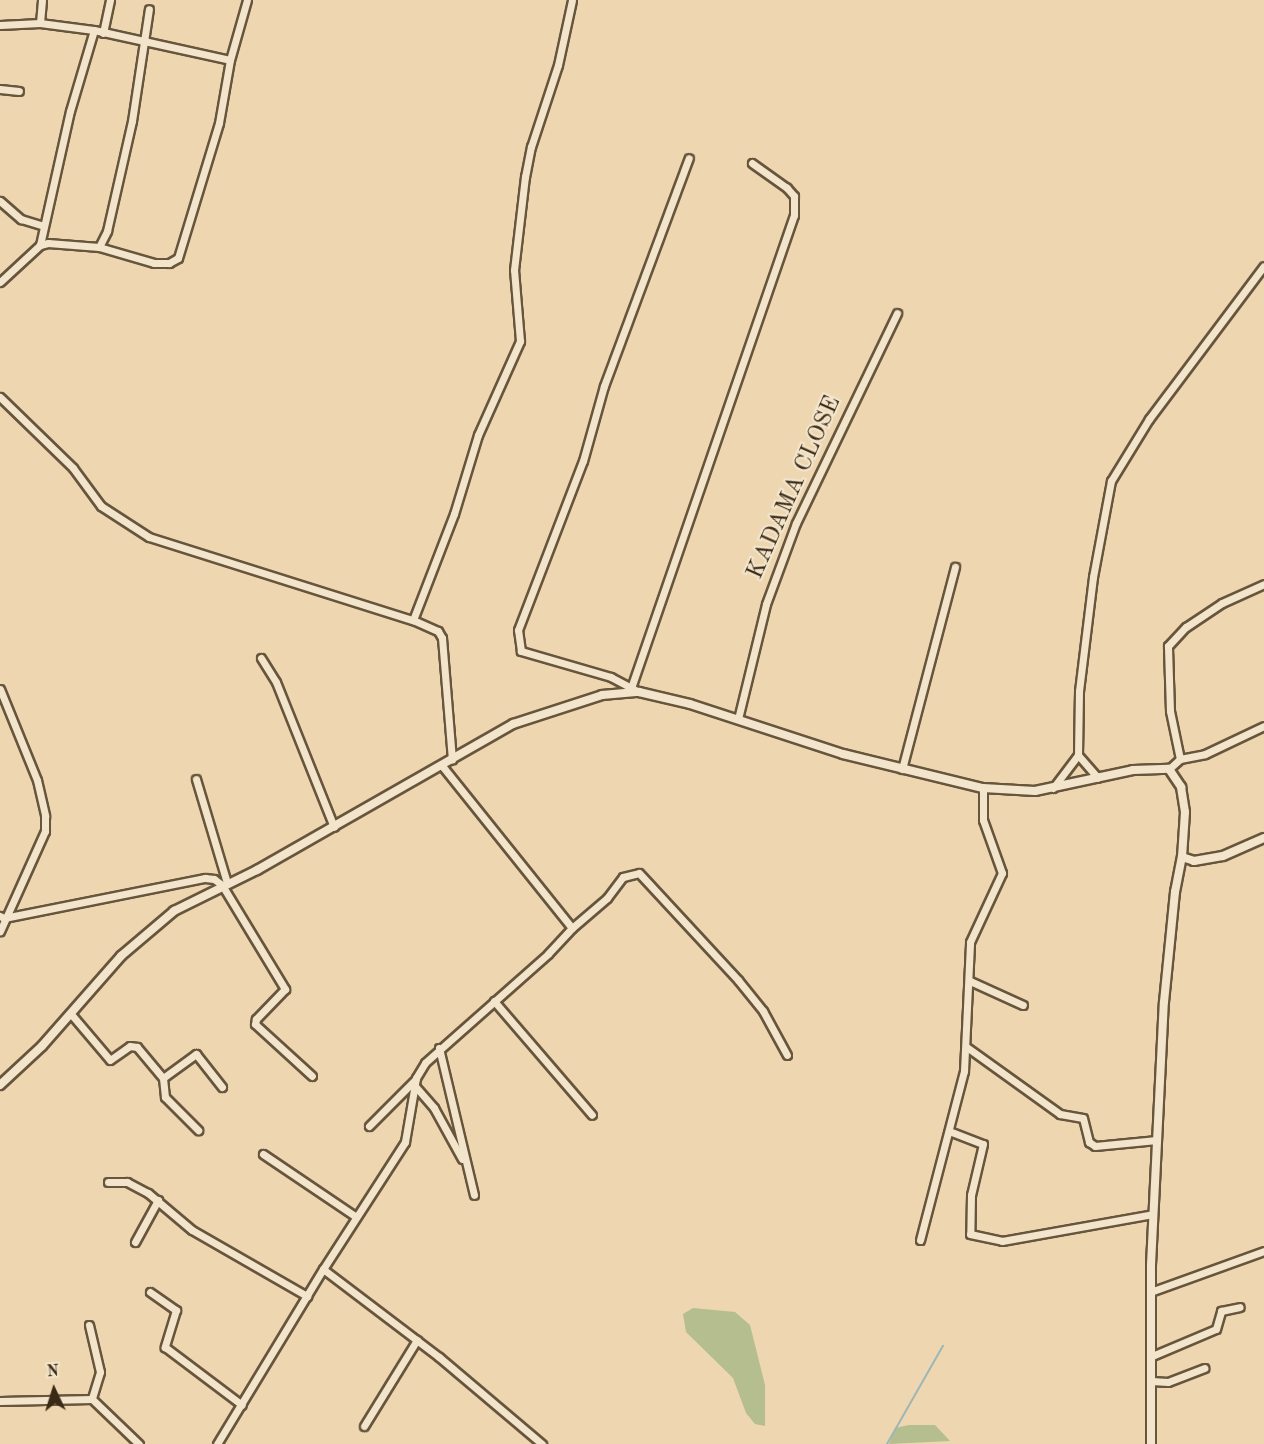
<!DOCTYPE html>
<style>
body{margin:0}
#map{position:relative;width:1264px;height:1444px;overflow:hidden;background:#edd6b0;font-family:"Old Standard TT",serif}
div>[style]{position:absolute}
.green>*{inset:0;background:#b4be8e}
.stream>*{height:2px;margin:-1px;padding:0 1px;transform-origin:1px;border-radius:1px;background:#9db7b6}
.roads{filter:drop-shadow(2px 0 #67553c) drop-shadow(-2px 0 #67553c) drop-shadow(0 2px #67553c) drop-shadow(0 -2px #67553c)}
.minor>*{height:7px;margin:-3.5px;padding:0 3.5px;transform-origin:3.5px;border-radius:3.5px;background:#f3e4cc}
.tertiary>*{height:8px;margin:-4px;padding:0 4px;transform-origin:4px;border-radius:4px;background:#f3e4cc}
span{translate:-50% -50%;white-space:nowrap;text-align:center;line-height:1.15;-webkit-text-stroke:4.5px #f3e4cc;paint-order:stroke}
.street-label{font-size:24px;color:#3a2a15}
.north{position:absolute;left:24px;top:1360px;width:60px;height:60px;-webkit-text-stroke:4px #f3e4cc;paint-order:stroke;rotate:356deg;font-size:16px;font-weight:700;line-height:24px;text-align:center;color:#3a2a15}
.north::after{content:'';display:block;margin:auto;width:21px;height:27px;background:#3a2a15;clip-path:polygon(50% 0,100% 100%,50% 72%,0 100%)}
</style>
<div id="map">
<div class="green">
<i style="clip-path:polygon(693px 1308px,735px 1312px,750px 1325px,765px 1385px,765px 1426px,755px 1424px,746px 1413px,733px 1378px,686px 1332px,683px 1314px)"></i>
<i style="clip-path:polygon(909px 1425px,935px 1425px,950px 1441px,889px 1444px,895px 1428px)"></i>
</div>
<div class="stream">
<i style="left:887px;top:1444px;width:113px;rotate:-60.3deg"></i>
</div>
<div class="roads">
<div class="minor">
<i style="left:40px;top:23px;width:23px;rotate:-85deg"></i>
<i style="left:0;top:25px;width:40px;rotate:-2.9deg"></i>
<i style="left:40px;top:23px;width:54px;rotate:7.4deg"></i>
<i style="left:94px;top:30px;width:139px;rotate:12.4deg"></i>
<i style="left:103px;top:33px;width:34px;rotate:-78deg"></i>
<i style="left:0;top:89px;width:19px;rotate:6deg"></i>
<i style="left:0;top:201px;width:28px;rotate:41deg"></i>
<i style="left:21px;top:219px;width:24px;rotate:17deg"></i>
<i style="left:40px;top:245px;width:137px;rotate:-77.4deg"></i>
<i style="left:70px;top:111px;width:84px;rotate:-73.5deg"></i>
<i style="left:99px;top:247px;width:18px;rotate:-63deg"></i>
<i style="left:107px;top:231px;width:113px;rotate:-77.2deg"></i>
<i style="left:132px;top:121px;width:113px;rotate:-81.4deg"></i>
<i style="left:0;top:282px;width:54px;rotate:-42.8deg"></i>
<i style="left:40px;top:245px;width:8px;rotate:-14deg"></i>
<i style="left:48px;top:243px;width:51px;rotate:4.5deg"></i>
<i style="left:99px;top:247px;width:57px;rotate:16.2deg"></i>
<i style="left:154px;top:263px;width:15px"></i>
<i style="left:169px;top:263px;width:10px;rotate:-29deg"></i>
<i style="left:178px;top:258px;width:141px;rotate:-73.1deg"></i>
<i style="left:219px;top:123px;width:64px;rotate:-80.1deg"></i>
<i style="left:230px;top:60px;width:62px;rotate:-74.2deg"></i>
<i style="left:0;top:397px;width:102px;rotate:44.2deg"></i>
<i style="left:73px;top:468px;width:47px;rotate:53.6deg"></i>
<i style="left:101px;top:506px;width:57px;rotate:32.9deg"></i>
<i style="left:149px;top:537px;width:277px;rotate:17.5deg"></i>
<i style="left:413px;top:620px;width:27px;rotate:24deg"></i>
<i style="left:438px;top:631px;width:8px;rotate:60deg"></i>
<i style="left:442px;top:638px;width:122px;rotate:85.3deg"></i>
<i style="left:413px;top:620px;width:114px;rotate:-68.9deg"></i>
<i style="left:454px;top:514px;width:83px;rotate:-73.1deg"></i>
<i style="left:478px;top:435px;width:103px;rotate:-65.9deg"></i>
<i style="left:520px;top:341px;width:71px;rotate:-94.8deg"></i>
<i style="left:514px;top:270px;width:94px;rotate:-83.3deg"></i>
<i style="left:525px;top:177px;width:31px;rotate:-79deg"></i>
<i style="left:531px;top:147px;width:86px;rotate:-71.8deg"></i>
<i style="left:558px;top:65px;width:66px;rotate:-77.8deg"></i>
<i style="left:261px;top:658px;width:28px;rotate:58deg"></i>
<i style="left:276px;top:682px;width:156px;rotate:68.2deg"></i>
<i style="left:631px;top:688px;width:500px;rotate:-70.99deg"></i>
<i style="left:794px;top:215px;width:19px;rotate:-90deg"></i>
<i style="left:794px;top:196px;width:11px;rotate:-131deg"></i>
<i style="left:787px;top:188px;width:43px;rotate:-144.5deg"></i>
<i style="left:0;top:689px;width:98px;rotate:67.9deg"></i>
<i style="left:37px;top:780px;width:37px;rotate:77deg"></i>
<i style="left:45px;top:816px;width:15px;rotate:90deg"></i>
<i style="left:45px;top:831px;width:110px;rotate:114.2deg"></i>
<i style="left:639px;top:692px;width:32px;rotate:-152deg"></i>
<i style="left:611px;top:677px;width:94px;rotate:-163.9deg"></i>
<i style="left:521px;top:651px;width:21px;rotate:-98deg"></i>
<i style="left:518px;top:630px;width:181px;rotate:-69deg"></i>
<i style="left:583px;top:461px;width:78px;rotate:-74.4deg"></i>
<i style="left:604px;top:386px;width:243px;rotate:-69.6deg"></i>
<i style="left:738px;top:719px;width:118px;rotate:-76.3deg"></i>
<i style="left:766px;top:604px;width:86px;rotate:-69.7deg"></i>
<i style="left:796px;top:523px;width:233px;rotate:-64.3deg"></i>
<i style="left:1078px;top:755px;width:30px;rotate:49deg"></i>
<i style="left:1180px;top:759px;width:49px;rotate:-101.8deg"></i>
<i style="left:1170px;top:711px;width:65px;rotate:-91.8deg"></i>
<i style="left:1168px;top:646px;width:26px;rotate:-47deg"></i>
<i style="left:1186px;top:627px;width:43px;rotate:-33.7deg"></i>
<i style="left:1222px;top:603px;width:46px;rotate:-24.3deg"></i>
<i style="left:443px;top:767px;width:206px;rotate:51.3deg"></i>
<i style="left:572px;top:928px;width:35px;rotate:133deg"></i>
<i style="left:548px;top:954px;width:164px;rotate:138.5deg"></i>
<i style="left:425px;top:1063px;width:17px;rotate:121deg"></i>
<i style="left:416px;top:1078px;width:65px;rotate:99.8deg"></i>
<i style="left:405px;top:1142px;width:151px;rotate:122.8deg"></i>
<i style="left:323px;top:1269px;width:146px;rotate:37.2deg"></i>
<i style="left:439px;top:1357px;width:135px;rotate:40.2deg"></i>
<i style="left:902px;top:769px;width:209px;rotate:-75.3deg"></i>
<i style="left:1169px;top:769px;width:15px;rotate:-42deg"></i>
<i style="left:1180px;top:759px;width:25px;rotate:-11deg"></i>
<i style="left:1205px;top:754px;width:65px;rotate:-25.4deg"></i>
<i style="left:196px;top:779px;width:109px;rotate:73.4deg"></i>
<i style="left:1053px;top:788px;width:41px;rotate:-52.9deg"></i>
<i style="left:1078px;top:755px;width:64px;rotate:-89.1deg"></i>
<i style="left:1079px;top:691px;width:115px;rotate:-83deg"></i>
<i style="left:1093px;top:577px;width:98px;rotate:-79.4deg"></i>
<i style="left:1111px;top:481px;width:73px;rotate:-58.5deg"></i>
<i style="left:1149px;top:419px;width:191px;rotate:-53.1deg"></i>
<i style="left:0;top:916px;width:4px;rotate:27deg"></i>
<i style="left:4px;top:918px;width:205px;rotate:-11.3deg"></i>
<i style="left:205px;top:878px;width:9px;rotate:6deg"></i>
<i style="left:214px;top:879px;width:10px;rotate:37deg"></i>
<i style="left:222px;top:885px;width:122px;rotate:58.8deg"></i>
<i style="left:285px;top:989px;width:42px;rotate:134deg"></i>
<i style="left:256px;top:1019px;width:5px;rotate:101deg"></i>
<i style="left:255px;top:1024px;width:77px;rotate:42.4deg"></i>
<i style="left:572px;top:928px;width:46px;rotate:-40.6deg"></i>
<i style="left:607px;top:898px;width:26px;rotate:-53deg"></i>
<i style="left:623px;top:877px;width:16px;rotate:-14deg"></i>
<i style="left:639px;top:873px;width:146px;rotate:47.2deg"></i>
<i style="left:738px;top:980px;width:40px;rotate:51deg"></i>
<i style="left:763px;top:1011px;width:50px;rotate:61.4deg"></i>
<i style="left:970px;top:981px;width:58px;rotate:24.4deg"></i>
<i style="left:494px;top:1001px;width:150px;rotate:49.3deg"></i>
<i style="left:71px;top:1014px;width:60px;rotate:49.7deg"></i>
<i style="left:110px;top:1060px;width:24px;rotate:-35deg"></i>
<i style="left:130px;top:1046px;width:7px;rotate:8deg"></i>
<i style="left:137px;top:1047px;width:40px;rotate:50deg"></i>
<i style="left:163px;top:1078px;width:19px;rotate:84deg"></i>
<i style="left:165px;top:1097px;width:47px;rotate:45deg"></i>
<i style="left:439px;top:1048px;width:151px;rotate:76.6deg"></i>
<i style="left:968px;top:1048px;width:113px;rotate:35.7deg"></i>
<i style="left:1060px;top:1114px;width:23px;rotate:10deg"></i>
<i style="left:1083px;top:1118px;width:25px;rotate:76deg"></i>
<i style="left:1089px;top:1142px;width:7px;rotate:34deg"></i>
<i style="left:1095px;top:1146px;width:62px;rotate:-5.5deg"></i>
<i style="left:163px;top:1078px;width:41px;rotate:-36deg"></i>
<i style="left:196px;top:1054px;width:42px;rotate:51.8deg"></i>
<i style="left:415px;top:1086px;width:29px;rotate:49deg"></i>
<i style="left:434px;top:1108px;width:58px;rotate:61.2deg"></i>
<i style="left:369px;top:1126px;width:66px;rotate:-45deg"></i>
<i style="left:949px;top:1131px;width:36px;rotate:21deg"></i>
<i style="left:983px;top:1144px;width:52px;rotate:103.2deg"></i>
<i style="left:971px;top:1195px;width:39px;rotate:91deg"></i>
<i style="left:970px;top:1234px;width:33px;rotate:12deg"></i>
<i style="left:1002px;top:1241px;width:153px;rotate:-10.1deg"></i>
<i style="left:263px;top:1154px;width:111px;rotate:34deg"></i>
<i style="left:108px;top:1182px;width:19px"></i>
<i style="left:127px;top:1182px;width:24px;rotate:28deg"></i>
<i style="left:148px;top:1193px;width:57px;rotate:40.1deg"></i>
<i style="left:192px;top:1230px;width:133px;rotate:29.9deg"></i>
<i style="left:920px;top:1240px;width:175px;rotate:-75.4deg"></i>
<i style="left:964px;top:1071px;width:129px;rotate:-87.3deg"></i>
<i style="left:970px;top:942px;width:76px;rotate:-65.1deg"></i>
<i style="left:1002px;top:873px;width:56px;rotate:-109.7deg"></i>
<i style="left:983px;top:820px;width:32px;rotate:-90deg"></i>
<i style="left:135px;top:1242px;width:48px;rotate:-61.3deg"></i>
<i style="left:1153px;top:1291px;width:118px;rotate:-19.8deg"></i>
<i style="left:150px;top:1292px;width:32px;rotate:35deg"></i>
<i style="left:176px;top:1310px;width:39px;rotate:107deg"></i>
<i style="left:165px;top:1347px;width:96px;rotate:37deg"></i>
<i style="left:89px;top:1325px;width:48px;rotate:76.8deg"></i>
<i style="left:100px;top:1372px;width:28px;rotate:107deg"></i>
<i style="left:1152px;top:1356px;width:69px;rotate:-22.9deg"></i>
<i style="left:1216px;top:1329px;width:19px;rotate:-74deg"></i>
<i style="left:1221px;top:1311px;width:19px;rotate:-12deg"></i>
<i style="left:1151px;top:1381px;width:17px;rotate:3deg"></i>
<i style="left:1168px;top:1382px;width:39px;rotate:-21deg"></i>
<i style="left:0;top:1401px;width:92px;rotate:-1.2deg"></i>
<i style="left:92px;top:1399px;width:65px;rotate:43.8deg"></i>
<i style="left:364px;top:1426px;width:101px;rotate:-58.4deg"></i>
<i style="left:217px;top:1444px;width:205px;rotate:-58.8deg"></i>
</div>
<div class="tertiary">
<i style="left:0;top:1085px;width:57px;rotate:-42.9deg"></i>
<i style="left:42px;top:1046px;width:120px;rotate:-48.7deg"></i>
<i style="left:121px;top:956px;width:70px;rotate:-40.3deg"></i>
<i style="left:174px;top:911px;width:93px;rotate:-26.3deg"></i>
<i style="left:257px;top:870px;width:295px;rotate:-29.7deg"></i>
<i style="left:513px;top:724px;width:94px;rotate:-18deg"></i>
<i style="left:602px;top:695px;width:37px;rotate:-5deg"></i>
<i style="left:639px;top:692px;width:52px;rotate:13.2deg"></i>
<i style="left:690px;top:704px;width:161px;rotate:18.1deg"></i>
<i style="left:843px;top:754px;width:144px;rotate:13.7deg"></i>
<i style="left:983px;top:788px;width:52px;rotate:3.3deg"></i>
<i style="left:1035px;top:791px;width:100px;rotate:-12.1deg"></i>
<i style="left:1133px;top:770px;width:36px;rotate:-2deg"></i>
<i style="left:1169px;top:769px;width:22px;rotate:56deg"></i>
<i style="left:1181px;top:787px;width:25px;rotate:81deg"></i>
<i style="left:1185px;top:812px;width:45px;rotate:93.8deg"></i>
<i style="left:1182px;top:857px;width:13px;rotate:18deg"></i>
<i style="left:1194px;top:861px;width:29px;rotate:-10deg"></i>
<i style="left:1223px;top:856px;width:45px;rotate:-23.7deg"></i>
<i style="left:1151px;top:1444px;width:179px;rotate:-90deg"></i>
<i style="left:1151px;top:1265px;width:263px;rotate:-87.2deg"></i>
<i style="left:1164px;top:1002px;width:111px;rotate:-84.3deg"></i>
<i style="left:1175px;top:892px;width:36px;rotate:-79deg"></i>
</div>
</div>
<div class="street-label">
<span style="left:795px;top:488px;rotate:-66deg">KADAMA CLOSE</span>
</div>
<div class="north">N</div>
</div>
